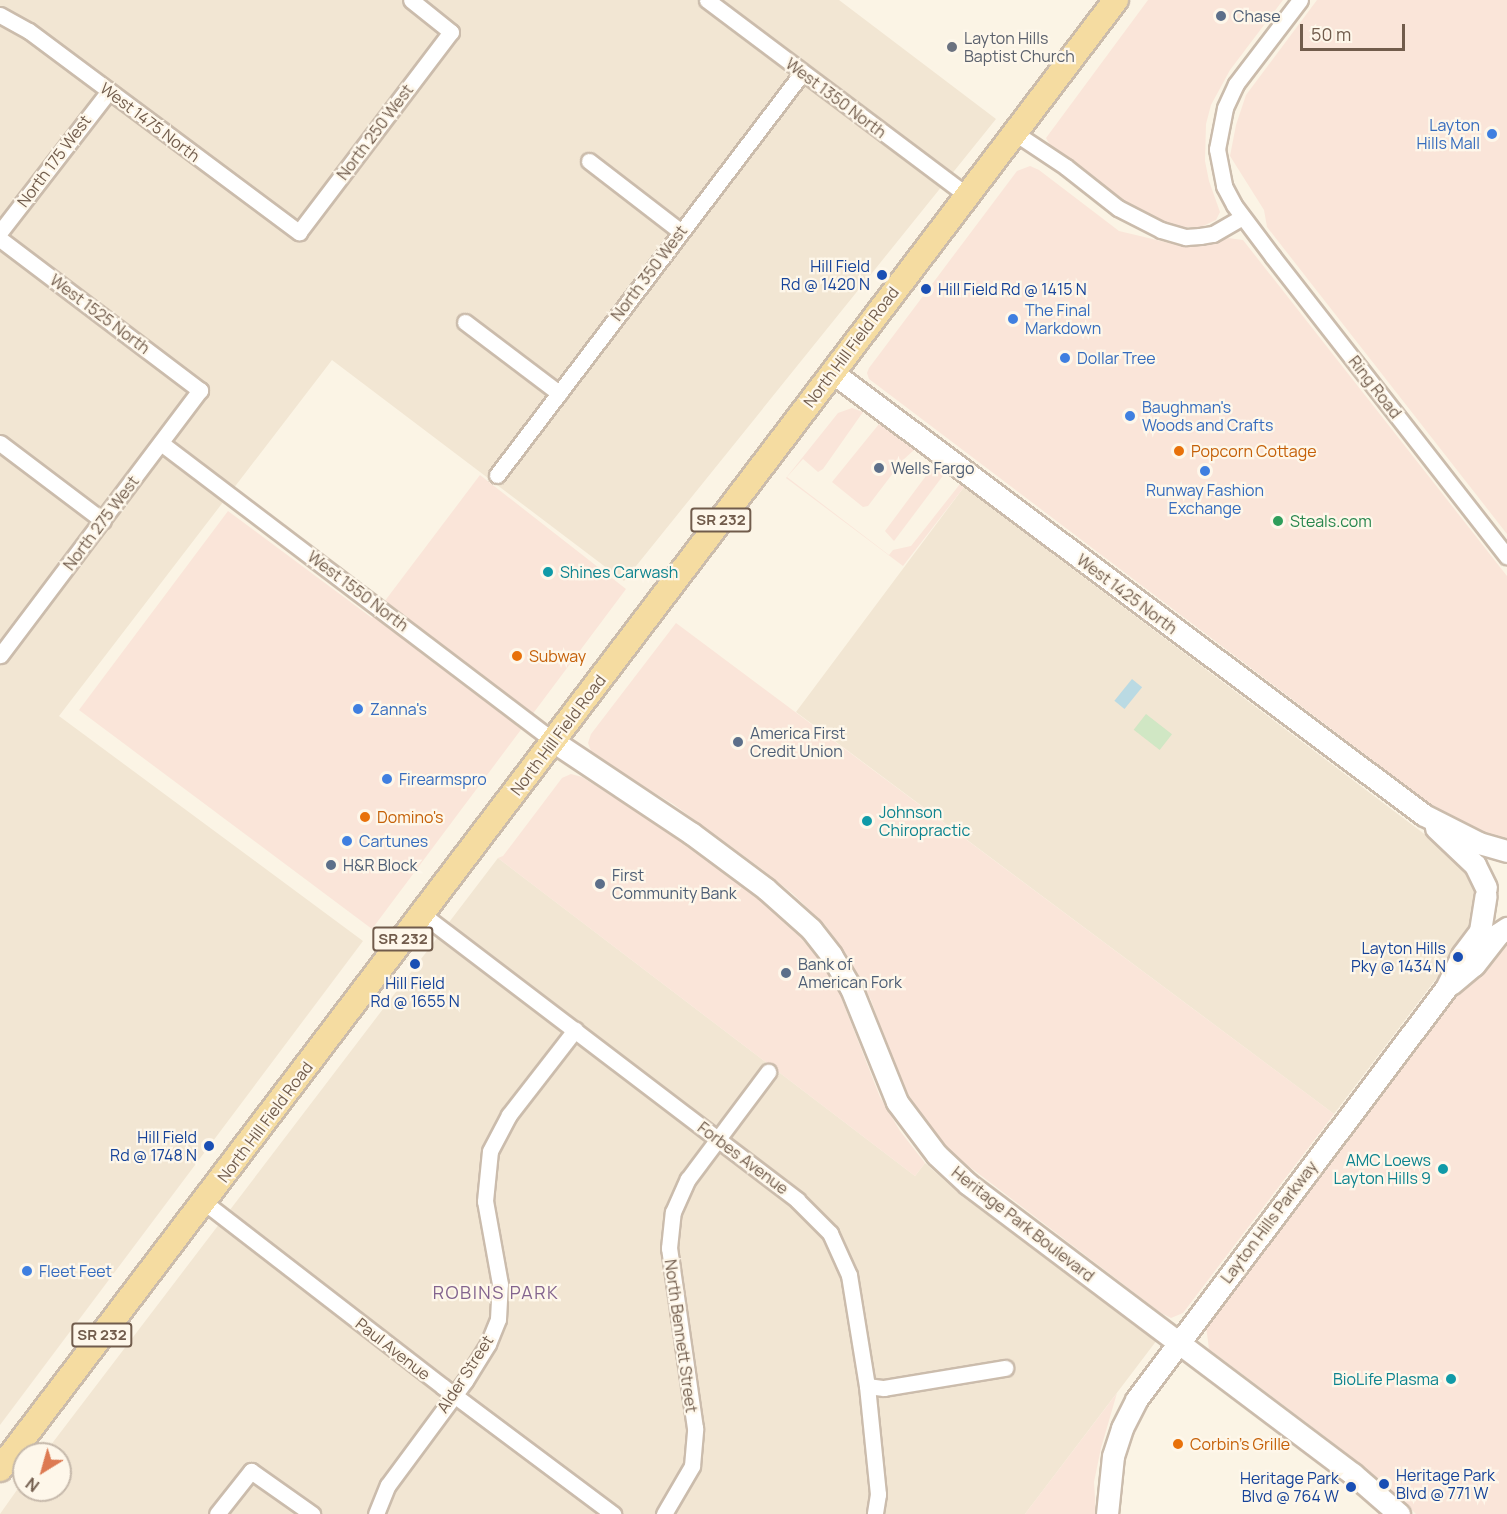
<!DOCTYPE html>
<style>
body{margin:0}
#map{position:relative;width:1507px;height:1514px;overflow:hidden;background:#fbf4e5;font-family:Manrope,sans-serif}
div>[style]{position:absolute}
.residential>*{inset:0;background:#f2e6d3}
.commercial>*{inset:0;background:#fae5d9}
.green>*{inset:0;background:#d0e7c4;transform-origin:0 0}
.water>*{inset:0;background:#badae3;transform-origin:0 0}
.roads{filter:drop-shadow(2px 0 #cbbcac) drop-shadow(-2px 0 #cbbcac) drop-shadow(0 2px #cbbcac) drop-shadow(0 -2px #cbbcac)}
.street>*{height:15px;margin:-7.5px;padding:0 7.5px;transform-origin:7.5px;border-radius:7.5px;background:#fff}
.secondary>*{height:21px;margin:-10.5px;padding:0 10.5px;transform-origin:10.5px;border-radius:10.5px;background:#fff}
.primary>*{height:24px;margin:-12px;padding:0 12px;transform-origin:12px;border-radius:12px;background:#f5dca1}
.dots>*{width:16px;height:16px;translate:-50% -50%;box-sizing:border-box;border:3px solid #fef7ea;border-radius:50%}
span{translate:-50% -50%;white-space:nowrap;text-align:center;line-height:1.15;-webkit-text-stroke:4.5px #fef7ea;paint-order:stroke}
.shield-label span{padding:2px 4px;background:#fef7ea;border:2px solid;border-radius:4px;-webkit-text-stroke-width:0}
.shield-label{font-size:15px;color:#715c4c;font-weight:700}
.service-label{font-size:16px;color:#4e5e75}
.left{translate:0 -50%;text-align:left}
.worship-label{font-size:16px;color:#5b616d}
.street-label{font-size:16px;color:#715c4c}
.shop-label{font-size:16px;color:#366cbe}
.right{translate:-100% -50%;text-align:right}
.transit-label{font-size:16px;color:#164399}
.food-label{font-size:16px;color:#c56008}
.leisure-label{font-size:16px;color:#27864d}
.culture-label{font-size:16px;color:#0d838f}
.neighbourhood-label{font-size:18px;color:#83648e;letter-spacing:1.5px}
.north{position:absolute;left:12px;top:1442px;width:60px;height:60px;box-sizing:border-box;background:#fef7ea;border:2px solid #c6b9ab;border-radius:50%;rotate:217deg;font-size:16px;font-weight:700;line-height:24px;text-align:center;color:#715c4c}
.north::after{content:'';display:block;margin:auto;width:21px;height:27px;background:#dd7a52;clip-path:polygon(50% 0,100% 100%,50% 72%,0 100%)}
.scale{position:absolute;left:1300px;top:24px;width:105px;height:27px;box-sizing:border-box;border:3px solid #715c4c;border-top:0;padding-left:8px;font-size:18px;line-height:21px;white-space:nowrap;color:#715c4c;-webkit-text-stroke:4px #fef7ea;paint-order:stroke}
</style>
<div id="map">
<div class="residential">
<i style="clip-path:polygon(0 0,839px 0,996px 119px,624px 581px,332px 360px,59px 716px,363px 941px,0 1425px)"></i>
<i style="clip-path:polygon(964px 487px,1423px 833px,1459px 856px,1478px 888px,1470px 934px,1334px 1114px,796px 712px)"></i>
<i style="clip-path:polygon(498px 858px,915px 1176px,925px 1163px,963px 1197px,1157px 1340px,1025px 1514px,0 1514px,24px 1480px,24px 1490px,60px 1490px,60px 1454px,44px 1454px)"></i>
</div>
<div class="commercial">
<i style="clip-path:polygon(1148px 0,1283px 0,1230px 70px,1211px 105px,1206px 124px,1205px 161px,1209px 181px,1220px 212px,1216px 220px,1201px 227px,1173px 227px,1142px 214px,1050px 145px,1046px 138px)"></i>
<i style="clip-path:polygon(1317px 0,1507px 0,1507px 534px,1267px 227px,1264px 210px,1230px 156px,1236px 125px,1246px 95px)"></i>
<i style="clip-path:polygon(1030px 166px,1039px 170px,1119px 231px,1182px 246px,1205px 245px,1228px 238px,1243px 240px,1507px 576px,1507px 845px,1449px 818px,869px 379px,867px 373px,869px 368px,1017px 171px)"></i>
<i style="clip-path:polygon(evenodd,852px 408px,863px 412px,964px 487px,903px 566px,786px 478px,838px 413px,852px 408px,863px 412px,879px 424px,832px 482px,863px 507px,868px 506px,903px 460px,914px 450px,934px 465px,885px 531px,894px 541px,945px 473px,960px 484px,911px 546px,893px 550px,889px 555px,787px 477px,803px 459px,818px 472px,823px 469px,863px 412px)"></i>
<i style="clip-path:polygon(480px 475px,626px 589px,372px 929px,79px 710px,228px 511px,372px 618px)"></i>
<i style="clip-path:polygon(676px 623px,1334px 1114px,1183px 1313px,1171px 1318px,1161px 1313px,954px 1155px,932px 1131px,908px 1094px,890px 1056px,871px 1000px,846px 954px,826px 926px,793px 894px,763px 870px,673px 804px,618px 771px,591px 751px,588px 743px,591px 734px)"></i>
<i style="clip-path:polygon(571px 774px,582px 777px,669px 832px,762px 901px,801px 938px,821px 962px,839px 992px,880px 1097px,900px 1131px,925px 1163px,915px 1176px,498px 858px,503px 856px,562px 778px)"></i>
<i style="clip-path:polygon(1507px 934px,1507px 1514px,1416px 1514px,1388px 1487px,1336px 1445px,1209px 1349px,1206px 1326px,1498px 941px)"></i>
<i style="clip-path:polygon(1117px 1393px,1101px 1448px,1094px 1482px,1096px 1514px,1025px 1514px)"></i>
</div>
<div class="green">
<i style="left:1146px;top:714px;width:33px;height:20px;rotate:38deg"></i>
</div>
<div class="water">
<i style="left:1132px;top:679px;width:13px;height:28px;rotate:39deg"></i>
</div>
<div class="roads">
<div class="street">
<i style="left:707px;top:0;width:325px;rotate:36.9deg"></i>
<i style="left:1300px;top:0;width:106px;rotate:127.3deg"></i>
<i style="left:1236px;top:84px;width:26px;rotate:115deg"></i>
<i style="left:1225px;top:108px;width:42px;rotate:101deg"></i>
<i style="left:1217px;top:149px;width:38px;rotate:79deg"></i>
<i style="left:1224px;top:186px;width:21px;rotate:62deg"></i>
<i style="left:1234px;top:205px;width:65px;rotate:53.1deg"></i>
<i style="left:1273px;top:257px;width:380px;rotate:52deg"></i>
<i style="left:0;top:15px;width:33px;rotate:29deg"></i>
<i style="left:29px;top:31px;width:337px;rotate:36.7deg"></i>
<i style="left:299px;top:232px;width:251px;rotate:-52.8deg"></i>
<i style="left:451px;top:32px;width:51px;rotate:-141.3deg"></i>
<i style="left:1015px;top:133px;width:61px;rotate:33.7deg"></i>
<i style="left:1066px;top:167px;width:66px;rotate:38.3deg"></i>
<i style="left:1118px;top:208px;width:48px;rotate:27.1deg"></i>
<i style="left:1161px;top:230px;width:26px;rotate:16deg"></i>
<i style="left:1186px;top:237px;width:14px;rotate:-4deg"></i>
<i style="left:1200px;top:236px;width:13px;rotate:-9deg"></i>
<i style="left:1213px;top:234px;width:34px;rotate:-30deg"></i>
<i style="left:589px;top:161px;width:115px;rotate:37.6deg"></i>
<i style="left:0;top:232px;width:178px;rotate:-52.3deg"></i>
<i style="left:0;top:239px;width:251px;rotate:37.1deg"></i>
<i style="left:200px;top:390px;width:332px;rotate:127deg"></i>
<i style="left:465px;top:322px;width:118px;rotate:37.1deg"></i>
<i style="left:0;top:443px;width:129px;rotate:37.1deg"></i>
<i style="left:161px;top:443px;width:492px;rotate:37.2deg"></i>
<i style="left:497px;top:475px;width:505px;rotate:-52.81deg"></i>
<i style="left:422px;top:914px;width:472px;rotate:37.3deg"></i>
<i style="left:797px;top:1200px;width:47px;rotate:45deg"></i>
<i style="left:830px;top:1233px;width:46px;rotate:65.7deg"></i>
<i style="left:849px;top:1275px;width:112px;rotate:80.8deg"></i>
<i style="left:867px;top:1386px;width:109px;rotate:84.2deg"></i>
<i style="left:878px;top:1494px;width:20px;rotate:99deg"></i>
<i style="left:204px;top:1202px;width:301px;rotate:37.7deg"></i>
<i style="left:442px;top:1386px;width:214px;rotate:36.8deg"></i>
<i style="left:867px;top:1386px;width:17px;rotate:7deg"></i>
<i style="left:884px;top:1388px;width:123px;rotate:-9.4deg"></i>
<i style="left:217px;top:1514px;width:55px;rotate:-51.7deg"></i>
<i style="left:251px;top:1471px;width:75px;rotate:35.2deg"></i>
<i style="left:376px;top:1514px;width:31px;rotate:-68deg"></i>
<i style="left:388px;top:1485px;width:129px;rotate:-53.5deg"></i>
<i style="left:465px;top:1381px;width:44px;rotate:-58.1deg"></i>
<i style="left:488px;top:1344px;width:27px;rotate:-68deg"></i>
<i style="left:498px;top:1319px;width:35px;rotate:-87deg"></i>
<i style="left:500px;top:1284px;width:84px;rotate:-100.2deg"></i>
<i style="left:485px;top:1201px;width:50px;rotate:-84.3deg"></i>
<i style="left:490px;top:1151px;width:41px;rotate:-62.2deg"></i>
<i style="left:509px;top:1115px;width:108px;rotate:-52.2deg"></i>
<i style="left:664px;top:1514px;width:56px;rotate:-59.7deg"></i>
<i style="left:692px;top:1466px;width:38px;rotate:-85deg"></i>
<i style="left:695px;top:1428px;width:182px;rotate:-98.2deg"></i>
<i style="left:669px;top:1248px;width:36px;rotate:-84deg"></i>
<i style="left:673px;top:1212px;width:36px;rotate:-66deg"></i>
<i style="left:688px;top:1179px;width:134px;rotate:-53.2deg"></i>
</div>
<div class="secondary">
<i style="left:832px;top:372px;width:739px;rotate:36.81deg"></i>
<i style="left:1424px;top:815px;width:62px;rotate:27deg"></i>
<i style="left:1479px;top:843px;width:29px;rotate:16deg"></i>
<i style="left:553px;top:741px;width:166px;rotate:33.7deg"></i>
<i style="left:691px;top:833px;width:94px;rotate:36.7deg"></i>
<i style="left:766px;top:889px;width:60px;rotate:41.6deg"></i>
<i style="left:811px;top:929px;width:33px;rotate:52deg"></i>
<i style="left:831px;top:955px;width:39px;rotate:59deg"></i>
<i style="left:851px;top:988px;width:123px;rotate:68deg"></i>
<i style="left:897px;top:1102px;width:66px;rotate:53deg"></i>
<i style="left:937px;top:1155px;width:42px;rotate:43.1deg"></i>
<i style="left:968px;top:1184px;width:482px;rotate:37deg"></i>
<i style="left:1353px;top:1474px;width:61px;rotate:41deg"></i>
<i style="left:1436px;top:828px;width:54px;rotate:43.5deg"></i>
<i style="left:1475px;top:865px;width:25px;rotate:64deg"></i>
<i style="left:1451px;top:984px;width:30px;rotate:-40deg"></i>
<i style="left:1474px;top:965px;width:39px;rotate:-52deg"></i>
<i style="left:1498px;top:934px;width:11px;rotate:-34deg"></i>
<i style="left:1107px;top:1514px;width:58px;rotate:-84.1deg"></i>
<i style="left:1113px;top:1456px;width:29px;rotate:-72deg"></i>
<i style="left:1122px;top:1428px;width:31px;rotate:-63deg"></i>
<i style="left:1136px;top:1400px;width:516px;rotate:-53.04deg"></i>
<i style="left:1446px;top:988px;width:37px;rotate:-64deg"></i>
<i style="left:1462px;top:955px;width:30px;rotate:-53deg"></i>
<i style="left:1480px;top:931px;width:36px;rotate:-81deg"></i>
</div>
<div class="primary">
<i style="left:0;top:1469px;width:1845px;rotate:-52.78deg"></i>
</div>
</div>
<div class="dots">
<i style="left:1221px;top:16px;background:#5c6f8a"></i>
<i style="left:952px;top:47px;background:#6b7280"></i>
<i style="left:1492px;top:134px;background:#3f7fe0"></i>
<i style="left:882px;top:275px;background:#1a4fb4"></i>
<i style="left:926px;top:289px;background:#1a4fb4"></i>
<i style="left:1013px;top:319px;background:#3f7fe0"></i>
<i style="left:1065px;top:358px;background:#3f7fe0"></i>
<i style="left:1130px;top:416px;background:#3f7fe0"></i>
<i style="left:1179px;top:451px;background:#e8710a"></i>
<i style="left:879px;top:468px;background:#5c6f8a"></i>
<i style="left:1205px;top:471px;background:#3f7fe0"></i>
<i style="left:1278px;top:521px;background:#2e9e5b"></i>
<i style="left:548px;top:572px;background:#0f9aa8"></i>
<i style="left:517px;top:656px;background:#e8710a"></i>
<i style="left:358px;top:709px;background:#3f7fe0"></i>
<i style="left:738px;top:742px;background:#5c6f8a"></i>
<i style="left:387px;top:779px;background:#3f7fe0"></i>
<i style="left:365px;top:817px;background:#e8710a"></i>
<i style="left:867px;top:821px;background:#0f9aa8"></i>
<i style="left:347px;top:841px;background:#3f7fe0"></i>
<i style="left:331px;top:865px;background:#5c6f8a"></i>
<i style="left:600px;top:884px;background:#5c6f8a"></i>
<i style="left:1458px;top:957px;background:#1a4fb4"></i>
<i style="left:415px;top:964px;background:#1a4fb4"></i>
<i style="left:786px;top:973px;background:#5c6f8a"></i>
<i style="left:209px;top:1146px;background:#1a4fb4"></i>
<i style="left:1443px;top:1169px;background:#0f9aa8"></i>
<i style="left:27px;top:1271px;background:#3f7fe0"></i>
<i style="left:1451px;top:1379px;background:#0f9aa8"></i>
<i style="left:1178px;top:1444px;background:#e8710a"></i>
<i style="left:1384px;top:1484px;background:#1a4fb4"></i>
<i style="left:1351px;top:1487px;background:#1a4fb4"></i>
</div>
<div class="shield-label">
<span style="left:721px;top:520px">SR 232</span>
<span style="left:403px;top:939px">SR 232</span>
<span style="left:102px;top:1335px">SR 232</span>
</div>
<div class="service-label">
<span class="left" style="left:1233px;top:16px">Chase</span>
<span class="left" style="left:891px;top:468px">Wells Fargo</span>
<span class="left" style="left:750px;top:742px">America First<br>Credit Union</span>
<span class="left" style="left:343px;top:865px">H&amp;R Block</span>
<span class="left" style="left:612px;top:884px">First<br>Community Bank</span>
<span class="left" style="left:798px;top:973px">Bank of<br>American Fork</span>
</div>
<div class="worship-label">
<span class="left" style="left:964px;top:47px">Layton Hills<br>Baptist Church</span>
</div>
<div class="street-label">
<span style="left:836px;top:98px;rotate:37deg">West 1350 North</span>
<span style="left:150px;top:122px;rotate:37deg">West 1475 North</span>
<span style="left:375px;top:132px;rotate:-53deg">North 250 West</span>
<span style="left:54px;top:161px;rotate:-53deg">North 175 West</span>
<span style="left:649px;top:273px;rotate:-53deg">North 350 West</span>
<span style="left:100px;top:314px;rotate:37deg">West 1525 North</span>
<span style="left:851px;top:347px;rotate:-53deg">North Hill Field Road</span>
<span style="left:1375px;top:387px;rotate:52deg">Ring Road</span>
<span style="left:101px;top:523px;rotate:-53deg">North 275 West</span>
<span style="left:358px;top:591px;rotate:37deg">West 1550 North</span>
<span style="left:1127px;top:594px;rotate:37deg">West 1425 North</span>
<span style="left:558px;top:735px;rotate:-53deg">North Hill Field Road</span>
<span style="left:265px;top:1122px;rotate:-53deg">North Hill Field Road</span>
<span style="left:743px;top:1158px;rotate:37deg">Forbes Avenue</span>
<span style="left:1269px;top:1222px;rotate:-53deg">Layton Hills Parkway</span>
<span style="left:1023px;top:1224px;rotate:38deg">Heritage Park Boulevard</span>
<span style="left:681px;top:1336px;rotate:82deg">North Bennett Street</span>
<span style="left:393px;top:1349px;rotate:38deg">Paul Avenue</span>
<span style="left:465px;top:1374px;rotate:-57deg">Alder Street</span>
</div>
<div class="shop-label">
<span class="right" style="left:1480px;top:134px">Layton<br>Hills Mall</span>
<span class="left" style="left:1025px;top:319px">The Final<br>Markdown</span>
<span class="left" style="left:1077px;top:358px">Dollar Tree</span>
<span class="left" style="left:1142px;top:416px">Baughman's<br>Woods and Crafts</span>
<span style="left:1205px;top:499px">Runway Fashion<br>Exchange</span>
<span class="left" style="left:370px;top:709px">Zanna's</span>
<span class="left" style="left:399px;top:779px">Firearmspro</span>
<span class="left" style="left:359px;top:841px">Cartunes</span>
<span class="left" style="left:39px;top:1271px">Fleet Feet</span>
</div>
<div class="transit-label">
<span class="right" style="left:870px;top:275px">Hill Field<br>Rd @ 1420 N</span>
<span class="left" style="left:938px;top:289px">Hill Field Rd @ 1415 N</span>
<span class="right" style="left:1446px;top:957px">Layton Hills<br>Pky @ 1434 N</span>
<span style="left:415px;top:992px">Hill Field<br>Rd @ 1655 N</span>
<span class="right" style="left:197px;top:1146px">Hill Field<br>Rd @ 1748 N</span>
<span class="left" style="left:1396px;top:1484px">Heritage Park<br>Blvd @ 771 W</span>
<span class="right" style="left:1339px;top:1487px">Heritage Park<br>Blvd @ 764 W</span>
</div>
<div class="food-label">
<span class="left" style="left:1191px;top:451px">Popcorn Cottage</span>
<span class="left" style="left:529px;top:656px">Subway</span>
<span class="left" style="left:377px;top:817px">Domino's</span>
<span class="left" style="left:1190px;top:1444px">Corbin's Grille</span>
</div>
<div class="leisure-label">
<span class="left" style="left:1290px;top:521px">Steals.com</span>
</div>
<div class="culture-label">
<span class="left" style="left:560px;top:572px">Shines Carwash</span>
<span class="left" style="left:879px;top:821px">Johnson<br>Chiropractic</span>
<span class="right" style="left:1431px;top:1169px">AMC Loews<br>Layton Hills 9</span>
<span class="right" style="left:1439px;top:1379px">BioLife Plasma</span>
</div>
<div class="neighbourhood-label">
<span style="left:496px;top:1292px">ROBINS PARK</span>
</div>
<div class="north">N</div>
<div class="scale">50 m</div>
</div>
